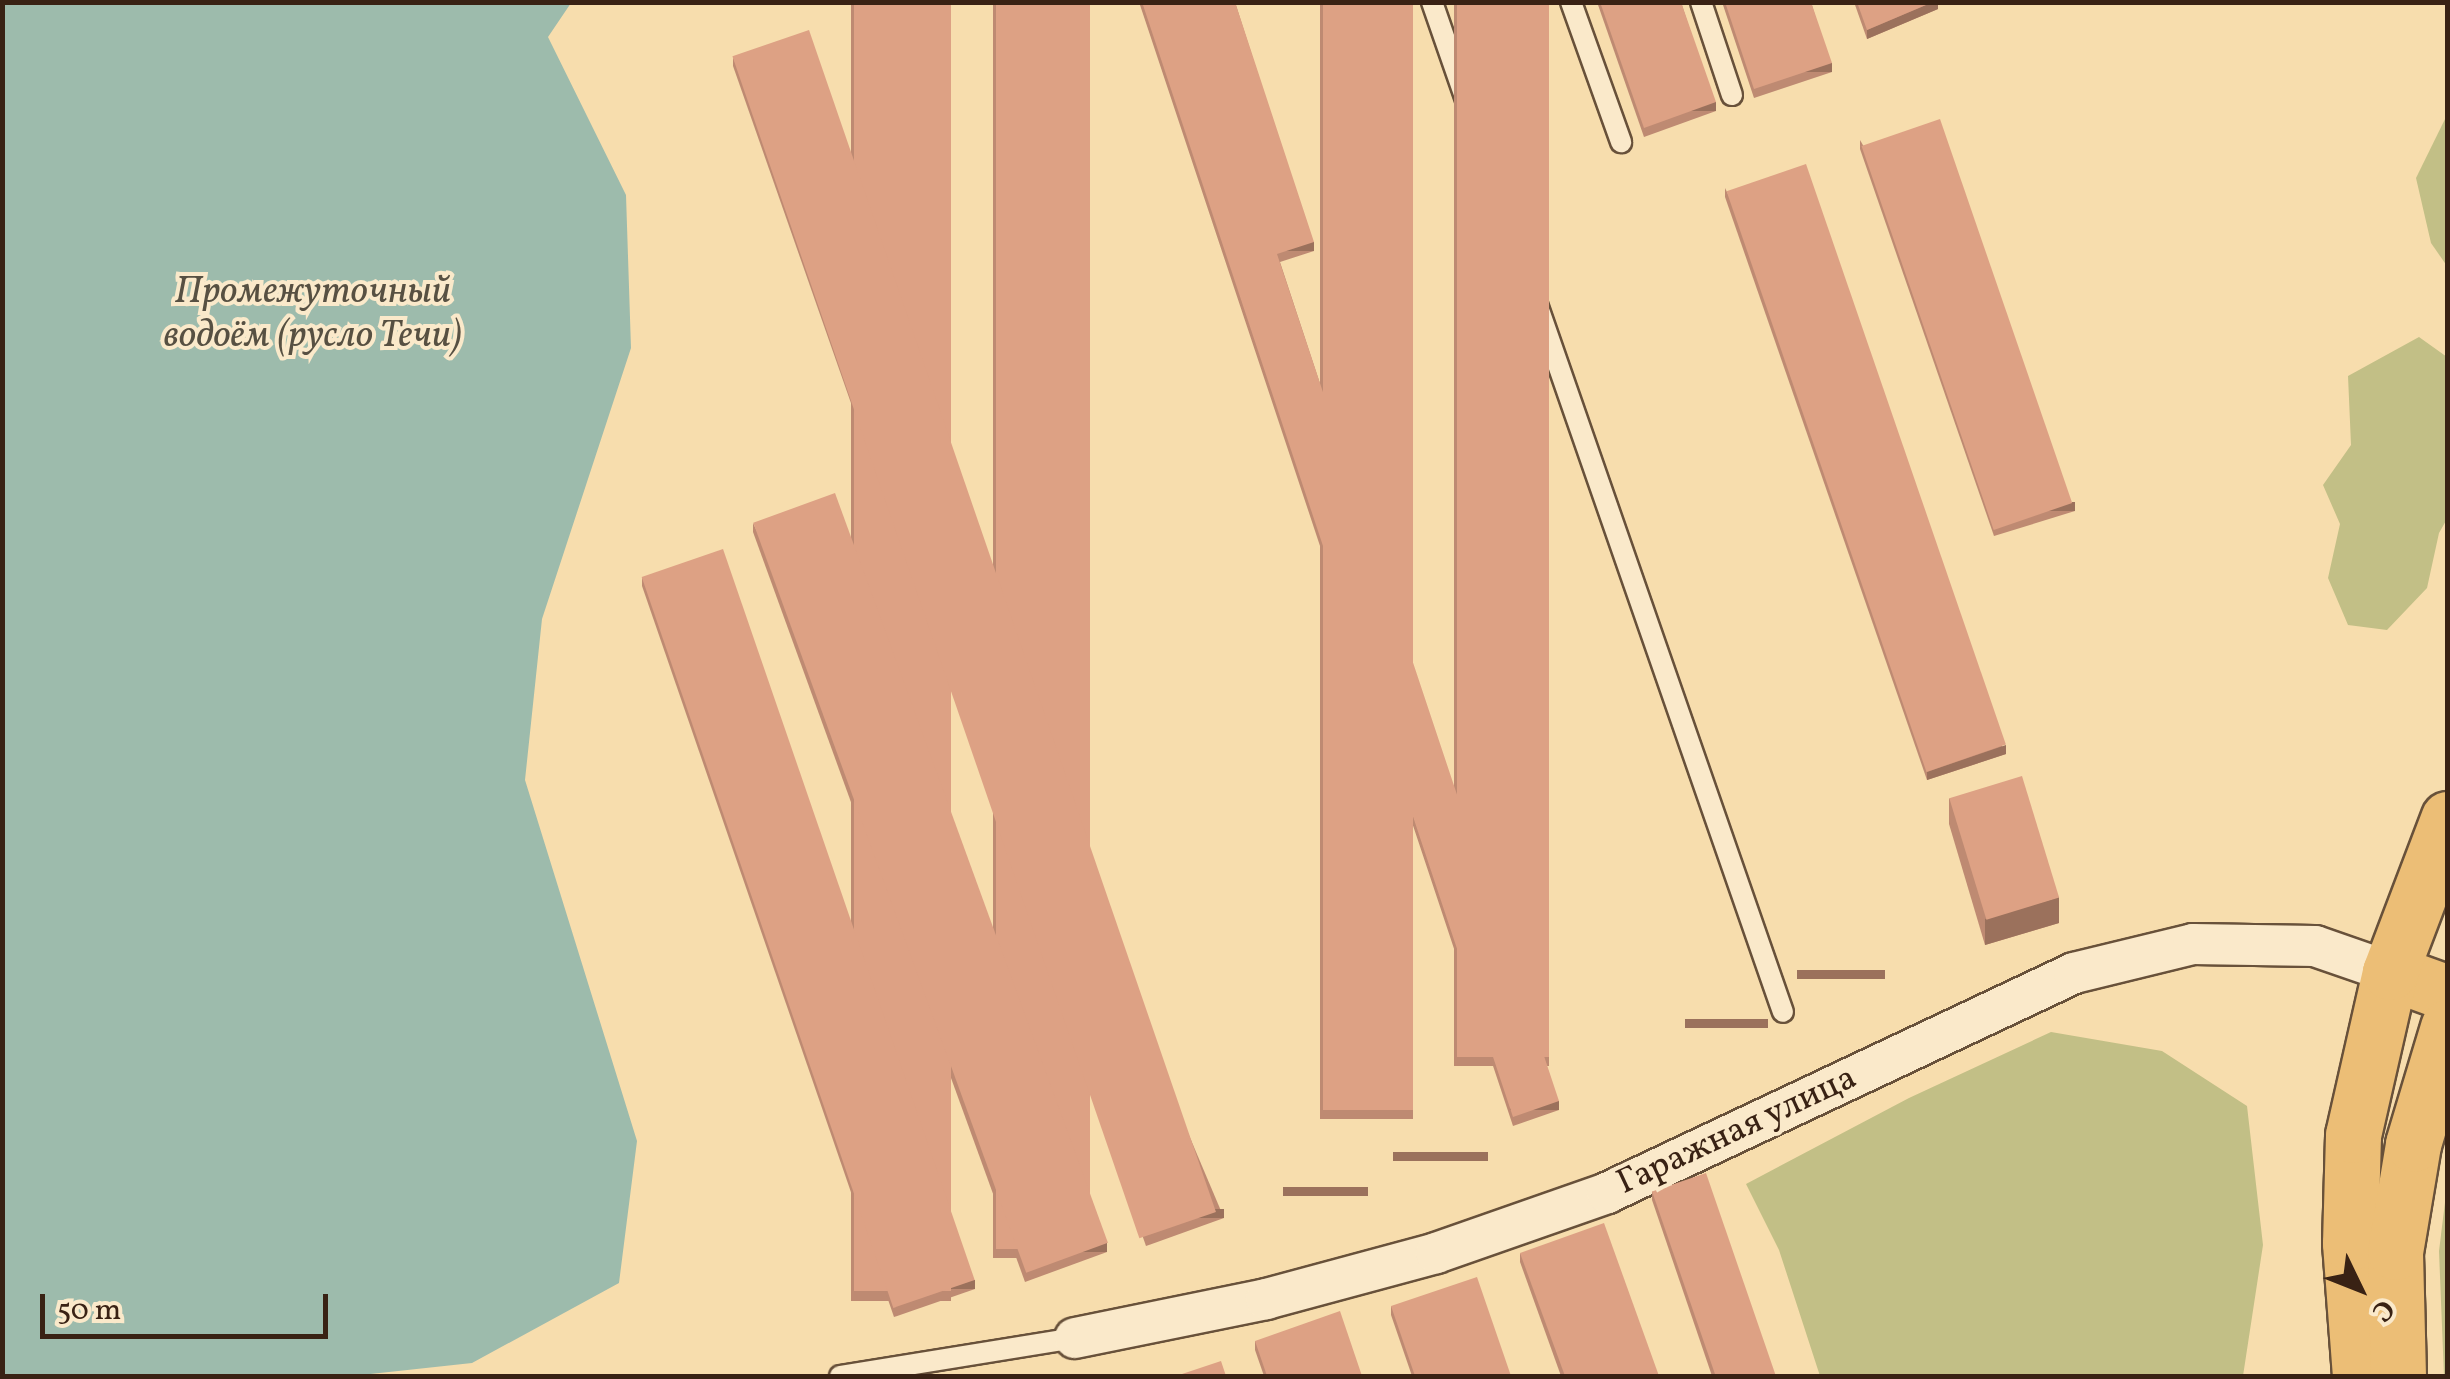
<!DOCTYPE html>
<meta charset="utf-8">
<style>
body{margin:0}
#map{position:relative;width:2450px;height:1379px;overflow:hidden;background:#f7ddad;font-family:Vollkorn,serif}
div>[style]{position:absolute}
.green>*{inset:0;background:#c2bf86}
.water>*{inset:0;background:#9dbbac}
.roads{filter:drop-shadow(2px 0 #68513a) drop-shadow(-2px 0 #68513a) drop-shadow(0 2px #68513a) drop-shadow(0 -2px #68513a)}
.lane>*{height:20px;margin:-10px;padding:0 10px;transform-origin:10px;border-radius:10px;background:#fae9ca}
.street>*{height:40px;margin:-20px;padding:0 20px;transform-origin:20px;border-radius:20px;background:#fae9ca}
.primary>*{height:55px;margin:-27.5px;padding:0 27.5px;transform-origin:27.5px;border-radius:27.5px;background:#ecbe76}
.wall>*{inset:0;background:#be8a72;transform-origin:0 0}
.shaded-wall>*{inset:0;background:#9b715c;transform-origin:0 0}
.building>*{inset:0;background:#dda184;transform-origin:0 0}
span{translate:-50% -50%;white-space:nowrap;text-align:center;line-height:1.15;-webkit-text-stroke:8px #fae9ca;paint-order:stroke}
.street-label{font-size:35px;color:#392214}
.water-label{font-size:38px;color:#575042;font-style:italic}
.frame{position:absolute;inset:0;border:5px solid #392214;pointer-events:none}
.north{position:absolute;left:2310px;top:1239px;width:100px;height:100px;-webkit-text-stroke:8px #fae9ca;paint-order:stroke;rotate:133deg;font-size:28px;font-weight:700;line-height:40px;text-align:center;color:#392214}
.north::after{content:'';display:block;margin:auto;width:35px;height:45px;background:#392214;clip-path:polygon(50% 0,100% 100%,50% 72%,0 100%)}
.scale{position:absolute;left:40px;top:1294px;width:288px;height:45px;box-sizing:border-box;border:5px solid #392214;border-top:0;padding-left:12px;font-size:30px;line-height:35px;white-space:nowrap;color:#392214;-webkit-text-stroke:8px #fae9ca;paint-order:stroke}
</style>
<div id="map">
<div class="green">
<i style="clip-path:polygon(2447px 115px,2448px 115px,2447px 266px,2431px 243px,2416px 178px)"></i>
<i style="clip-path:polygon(2419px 337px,2447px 357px,2447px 519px,2439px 533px,2427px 588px,2387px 630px,2348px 625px,2328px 578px,2340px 524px,2323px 485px,2351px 445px,2348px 376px)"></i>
<i style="clip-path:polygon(2051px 1032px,2162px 1051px,2247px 1106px,2263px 1245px,2243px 1376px,1820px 1376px,1779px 1250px,1746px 1184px,1909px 1098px)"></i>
<i style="clip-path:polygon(2447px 1186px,2448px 1376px,2444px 1376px,2439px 1251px)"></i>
</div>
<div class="water">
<i style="clip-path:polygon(3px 2px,571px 3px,548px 37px,626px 195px,631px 348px,542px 619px,525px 780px,637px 1141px,619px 1283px,472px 1363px,352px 1376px,3px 1376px)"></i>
</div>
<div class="roads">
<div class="lane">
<i style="left:1432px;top:2px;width:1069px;rotate:70.84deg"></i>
<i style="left:1571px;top:2px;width:149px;rotate:70.3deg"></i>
<i style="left:1701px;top:2px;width:98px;rotate:71.6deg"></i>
<i style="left:840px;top:1376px;width:238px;rotate:-9.2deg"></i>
</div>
<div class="street">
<i style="left:1075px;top:1338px;width:195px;rotate:-11.5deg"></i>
<i style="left:1266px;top:1299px;width:176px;rotate:-15.1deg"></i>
<i style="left:1436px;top:1253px;width:181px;rotate:-19.3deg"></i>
<i style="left:1607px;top:1193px;width:516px;rotate:-25.22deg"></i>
<i style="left:2074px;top:973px;width:122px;rotate:-13.7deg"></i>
<i style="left:2193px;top:944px;width:122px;rotate:0.9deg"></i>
<i style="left:2315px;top:946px;width:79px;rotate:19.1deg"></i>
</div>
<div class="primary">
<i style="left:2390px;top:972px;width:62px;rotate:19.9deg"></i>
<i style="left:2360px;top:1376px;width:133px;rotate:-94.3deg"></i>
<i style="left:2350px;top:1243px;width:108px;rotate:-88.4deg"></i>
<i style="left:2353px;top:1135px;width:167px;rotate:-77.2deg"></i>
<i style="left:2390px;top:972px;width:164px;rotate:-69.2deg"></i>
<i style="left:2398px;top:1376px;width:124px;rotate:-91.4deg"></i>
<i style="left:2395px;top:1252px;width:109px;rotate:-80.5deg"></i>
<i style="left:2413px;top:1144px;width:122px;rotate:-73.3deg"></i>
</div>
</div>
<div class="wall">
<i style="left:851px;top:2px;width:100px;height:1299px"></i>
<i style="left:993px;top:2px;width:97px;height:1256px"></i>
<i style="clip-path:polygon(1139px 2px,1235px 2px,1314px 251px,1280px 262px,1559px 1110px,1513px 1126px)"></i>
<i style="left:1320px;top:2px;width:93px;height:1117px"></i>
<i style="left:1454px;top:2px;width:95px;height:1064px"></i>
<i style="clip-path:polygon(1597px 2px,1681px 2px,1716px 111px,1644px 137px)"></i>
<i style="clip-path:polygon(1722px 2px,1811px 2px,1832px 72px,1754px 98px)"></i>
<i style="clip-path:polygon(1854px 2px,1938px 2px,1938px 9px,1867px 39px)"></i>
<i style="clip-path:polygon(733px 57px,1224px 1218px,1146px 1246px,733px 66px)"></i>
<i style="clip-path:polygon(1860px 140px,2075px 511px,1994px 536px,1860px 149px)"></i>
<i style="clip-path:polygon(1725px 188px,2006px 754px,1927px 780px,1725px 197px)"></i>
<i style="clip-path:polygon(753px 523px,1107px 1252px,1025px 1282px,753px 532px)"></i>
<i style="clip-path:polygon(642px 577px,975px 1289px,894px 1317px,642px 586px)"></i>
<i style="clip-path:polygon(1949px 798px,2059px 923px,1985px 945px,1949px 824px)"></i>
<i style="clip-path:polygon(1652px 1191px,1776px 1376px,1712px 1376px,1652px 1200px)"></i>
<i style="clip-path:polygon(1520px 1253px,1659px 1376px,1561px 1376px,1520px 1262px)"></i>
<i style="clip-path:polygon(1391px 1306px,1511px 1376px,1412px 1376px,1391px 1315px)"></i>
<i style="clip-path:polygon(1255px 1341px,1362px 1376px,1264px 1376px,1255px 1350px)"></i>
</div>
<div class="shaded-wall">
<i style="clip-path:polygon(1933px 2px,1938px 2px,1938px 9px,1867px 39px,1867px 30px)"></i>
<i style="left:1832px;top:63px;width:9px;height:82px;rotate:90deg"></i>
<i style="left:1716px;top:102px;width:9px;height:77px;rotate:90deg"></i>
<i style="left:1314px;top:242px;width:9px;height:39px;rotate:90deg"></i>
<i style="left:2075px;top:502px;width:9px;height:85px;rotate:90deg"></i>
<i style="clip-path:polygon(2006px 745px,2006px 754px,1927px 780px,1927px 772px)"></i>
<i style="clip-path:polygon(2059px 897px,2059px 923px,1985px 945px,1985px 919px)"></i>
<i style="left:1885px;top:970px;width:9px;height:88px;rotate:90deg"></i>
<i style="left:1768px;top:1019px;width:9px;height:83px;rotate:90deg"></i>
<i style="left:1559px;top:1101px;width:9px;height:49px;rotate:90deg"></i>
<i style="left:1488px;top:1152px;width:9px;height:95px;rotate:90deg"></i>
<i style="left:1368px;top:1187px;width:9px;height:85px;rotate:90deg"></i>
<i style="left:1224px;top:1209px;width:9px;height:83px;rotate:90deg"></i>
<i style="left:1107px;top:1243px;width:9px;height:87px;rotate:90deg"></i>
<i style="left:975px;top:1280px;width:9px;height:86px;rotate:90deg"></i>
</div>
<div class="building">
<i style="left:854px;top:2px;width:97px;height:1289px"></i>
<i style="left:996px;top:2px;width:94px;height:1247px"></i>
<i style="clip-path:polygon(1142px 2px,1235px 2px,1314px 242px,1277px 254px,1559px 1101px,1513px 1117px)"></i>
<i style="left:1323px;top:2px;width:90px;height:1108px"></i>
<i style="left:1457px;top:2px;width:92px;height:1055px"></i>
<i style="clip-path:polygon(1600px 2px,1681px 2px,1716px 102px,1644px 128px)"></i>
<i style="clip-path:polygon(1725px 2px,1811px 2px,1832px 63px,1754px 89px)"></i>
<i style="clip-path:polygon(1857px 2px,1933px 2px,1867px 30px)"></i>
<i style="left:809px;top:30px;width:1250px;height:81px;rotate:71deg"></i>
<i style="left:1940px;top:119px;width:406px;height:83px;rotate:71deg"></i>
<i style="left:1806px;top:164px;width:614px;height:84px;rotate:71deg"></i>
<i style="left:835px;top:493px;width:798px;height:87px;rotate:70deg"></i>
<i style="left:723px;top:549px;width:773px;height:86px;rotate:71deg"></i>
<i style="left:2022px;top:776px;width:127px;height:76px;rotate:73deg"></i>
<i style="left:1706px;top:1173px;width:215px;height:57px;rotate:71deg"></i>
<i style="clip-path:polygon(1604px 1223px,1659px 1376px,1565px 1376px,1520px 1253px)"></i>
<i style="clip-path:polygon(1477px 1277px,1511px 1376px,1415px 1376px,1391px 1306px)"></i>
<i style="clip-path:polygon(1340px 1311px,1362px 1376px,1267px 1376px,1255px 1341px)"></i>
<i style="clip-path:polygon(1221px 1361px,1226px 1376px,1176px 1376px)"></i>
</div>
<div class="street-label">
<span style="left:1737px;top:1131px;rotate:-25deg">Гаражная улица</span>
</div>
<div class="water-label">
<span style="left:313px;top:315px">Промежуточный<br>водоём (русло Течи)</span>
</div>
<div class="frame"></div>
<div class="north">С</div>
<div class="scale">50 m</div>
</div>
